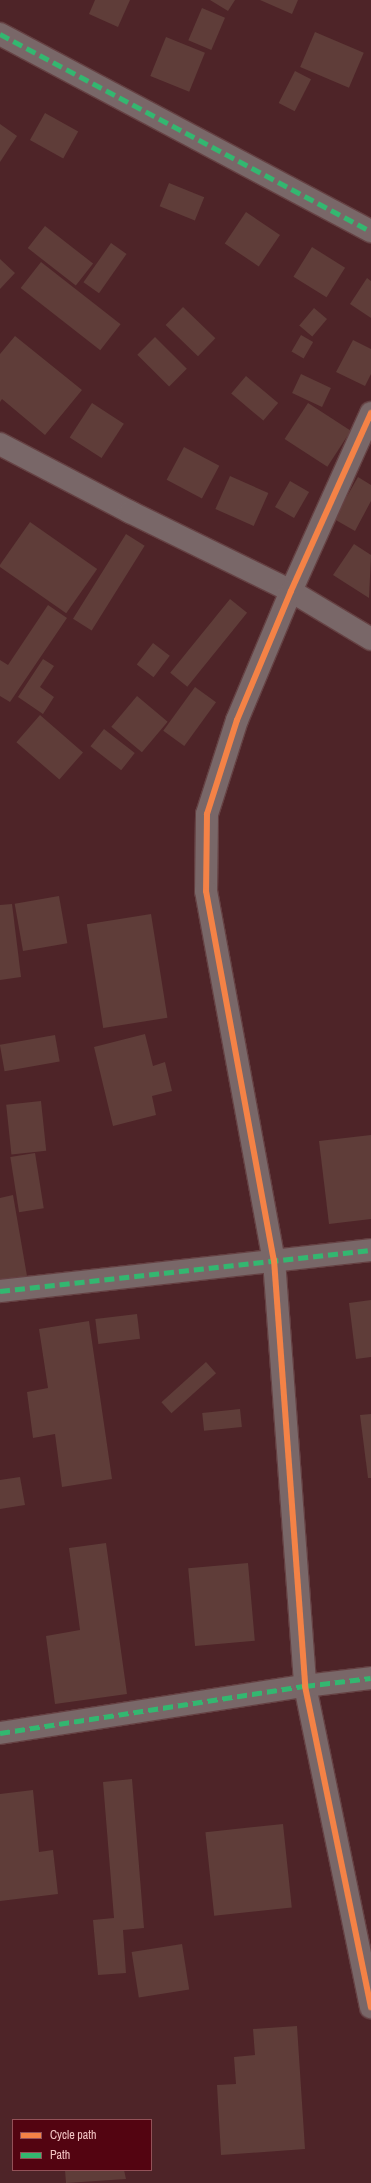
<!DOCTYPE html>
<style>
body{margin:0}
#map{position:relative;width:371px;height:2183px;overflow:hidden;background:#4e2428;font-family:"Archivo Narrow",sans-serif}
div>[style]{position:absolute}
.building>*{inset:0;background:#5f3d39;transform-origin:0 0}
.roads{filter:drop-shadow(1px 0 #654143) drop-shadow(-1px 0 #654143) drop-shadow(0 1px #654143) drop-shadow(0 -1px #654143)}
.minor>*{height:22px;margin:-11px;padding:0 11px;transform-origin:11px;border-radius:11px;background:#796768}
.quiet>*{height:5px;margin-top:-2.5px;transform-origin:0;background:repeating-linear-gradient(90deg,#33b770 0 10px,transparent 0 15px)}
.cycleway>*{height:6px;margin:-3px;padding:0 3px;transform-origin:3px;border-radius:3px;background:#f48246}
span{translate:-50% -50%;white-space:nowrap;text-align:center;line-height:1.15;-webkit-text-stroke:3.5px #530411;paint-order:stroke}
.legend{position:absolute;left:12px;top:2119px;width:140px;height:52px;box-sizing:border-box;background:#530411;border:1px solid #935158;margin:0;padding:5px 7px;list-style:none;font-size:12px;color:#f3c4c3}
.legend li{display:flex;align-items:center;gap:8px;height:20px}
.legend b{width:20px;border:1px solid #935158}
</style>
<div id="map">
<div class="building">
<i style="clip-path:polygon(95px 0,130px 0,118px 27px,89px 14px)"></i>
<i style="clip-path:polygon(210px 0,235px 0,228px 11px)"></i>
<i style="clip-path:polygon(260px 0,298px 0,292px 14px)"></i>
<i style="left:202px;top:8px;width:25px;height:35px;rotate:23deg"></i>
<i style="left:315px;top:32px;width:53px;height:38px;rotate:23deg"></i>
<i style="left:166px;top:37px;width:42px;height:42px;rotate:22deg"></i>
<i style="left:295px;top:71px;width:18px;height:36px;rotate:27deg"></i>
<i style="left:45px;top:113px;width:38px;height:31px;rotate:29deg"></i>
<i style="clip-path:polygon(0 124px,17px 136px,0 162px)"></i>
<i style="left:169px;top:183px;width:38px;height:25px;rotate:22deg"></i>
<i style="left:246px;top:212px;width:41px;height:38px;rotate:34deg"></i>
<i style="left:45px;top:226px;width:61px;height:28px;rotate:38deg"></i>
<i style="left:111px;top:243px;width:19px;height:48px;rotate:35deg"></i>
<i style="left:312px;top:247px;width:39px;height:35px;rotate:32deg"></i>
<i style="clip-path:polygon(0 259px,15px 273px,0 289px)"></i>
<i style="left:41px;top:262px;width:101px;height:33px;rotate:38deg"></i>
<i style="clip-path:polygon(367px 278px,371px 281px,371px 318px,350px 304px)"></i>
<i style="left:183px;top:307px;width:45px;height:25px;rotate:44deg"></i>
<i style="left:314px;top:308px;width:17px;height:23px;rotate:40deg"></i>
<i style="left:301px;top:335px;width:14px;height:19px;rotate:30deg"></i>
<i style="clip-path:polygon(15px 336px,82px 390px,45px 435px,2px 399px,0 402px,0 354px)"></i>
<i style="left:155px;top:337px;width:45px;height:25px;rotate:45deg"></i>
<i style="clip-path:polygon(353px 340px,371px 349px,371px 374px,365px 386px,336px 372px)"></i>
<i style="left:301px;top:374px;width:33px;height:21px;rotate:25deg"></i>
<i style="left:246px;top:376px;width:42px;height:23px;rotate:40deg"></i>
<i style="left:92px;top:403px;width:38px;height:41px;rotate:33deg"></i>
<i style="left:308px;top:403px;width:51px;height:43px;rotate:33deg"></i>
<i style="left:184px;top:447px;width:40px;height:37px;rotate:28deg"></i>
<i style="left:230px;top:476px;width:42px;height:36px;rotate:24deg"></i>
<i style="clip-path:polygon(358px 477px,371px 485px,371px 501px,355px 531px,334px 519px)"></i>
<i style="left:290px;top:481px;width:22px;height:30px;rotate:30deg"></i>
<i style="left:30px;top:522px;width:82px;height:54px;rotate:35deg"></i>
<i style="left:126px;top:534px;width:22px;height:100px;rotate:32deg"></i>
<i style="clip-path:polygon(354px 544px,371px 555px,369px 598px,333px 575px)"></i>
<i style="left:230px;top:599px;width:22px;height:95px;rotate:39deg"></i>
<i style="clip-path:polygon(48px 605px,67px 618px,10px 702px,0 696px,0 660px,8px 665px)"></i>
<i style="left:153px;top:643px;width:21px;height:27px;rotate:37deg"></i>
<i style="clip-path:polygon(43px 659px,54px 666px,40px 687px,54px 697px,43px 714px,18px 697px)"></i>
<i style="left:195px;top:687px;width:26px;height:54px;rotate:36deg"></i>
<i style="left:137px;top:696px;width:40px;height:40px;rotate:40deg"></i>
<i style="left:40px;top:715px;width:57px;height:36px;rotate:41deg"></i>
<i style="left:104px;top:729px;width:39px;height:22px;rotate:38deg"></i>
<i style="left:59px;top:896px;width:48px;height:45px;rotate:80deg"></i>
<i style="clip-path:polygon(12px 904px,21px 977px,0 980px,0 905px)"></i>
<i style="left:151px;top:914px;width:105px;height:65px;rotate:81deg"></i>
<i style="clip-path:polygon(145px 1034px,153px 1066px,165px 1062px,172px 1091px,152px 1096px,156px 1115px,113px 1126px,94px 1047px)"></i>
<i style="left:55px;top:1035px;width:27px;height:56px;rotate:80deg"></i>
<i style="left:41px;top:1101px;width:50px;height:35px;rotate:84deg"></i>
<i style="clip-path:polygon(371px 1135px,371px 1219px,329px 1224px,319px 1141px)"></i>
<i style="left:35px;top:1153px;width:56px;height:25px;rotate:81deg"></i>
<i style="clip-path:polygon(13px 1195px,27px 1276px,0 1281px,0 1198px)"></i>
<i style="clip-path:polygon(371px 1300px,371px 1357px,356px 1359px,349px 1303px)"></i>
<i style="left:137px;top:1314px;width:25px;height:42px;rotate:83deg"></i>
<i style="clip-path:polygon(89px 1321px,112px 1479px,62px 1487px,55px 1434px,33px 1438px,27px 1392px,48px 1388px,39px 1329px)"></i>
<i style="left:206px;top:1362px;width:15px;height:60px;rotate:48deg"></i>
<i style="left:240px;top:1409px;width:18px;height:38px;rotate:84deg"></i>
<i style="clip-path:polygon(371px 1414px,371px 1478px,368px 1478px,360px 1415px)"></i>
<i style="clip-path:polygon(20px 1477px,25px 1505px,0 1509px,0 1480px)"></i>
<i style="clip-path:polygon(106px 1543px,127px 1694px,55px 1704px,46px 1636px,80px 1630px,69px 1548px)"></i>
<i style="left:248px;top:1563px;width:78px;height:60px;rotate:85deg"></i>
<i style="clip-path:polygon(132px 1779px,144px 1928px,123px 1930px,126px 1973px,98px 1975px,93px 1920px,114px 1918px,103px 1782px)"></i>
<i style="clip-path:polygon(33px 1790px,39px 1852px,53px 1850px,58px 1894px,0 1901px,0 1794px)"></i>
<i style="left:283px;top:1824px;width:84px;height:78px;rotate:84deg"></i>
<i style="left:182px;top:1944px;width:46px;height:51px;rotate:81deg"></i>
<i style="clip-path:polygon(297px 2026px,305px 2149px,221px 2155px,217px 2085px,236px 2084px,234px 2057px,255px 2055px,253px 2029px)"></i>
<i style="clip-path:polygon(65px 2170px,124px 2170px,126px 2179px,66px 2183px)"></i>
</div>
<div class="roads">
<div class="minor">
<i style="left:0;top:34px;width:420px;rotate:28deg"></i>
<i style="left:371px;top:413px;width:195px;rotate:114.2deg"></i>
<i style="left:291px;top:591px;width:140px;rotate:112.7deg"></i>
<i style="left:237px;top:720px;width:99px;rotate:107.7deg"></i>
<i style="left:207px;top:814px;width:77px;rotate:90.7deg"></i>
<i style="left:206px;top:891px;width:375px;rotate:79.6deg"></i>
<i style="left:274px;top:1260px;width:427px;rotate:85.8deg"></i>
<i style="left:305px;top:1686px;width:328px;rotate:78.4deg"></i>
<i style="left:0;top:444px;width:147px;rotate:27.6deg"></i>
<i style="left:130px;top:512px;width:179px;rotate:26.1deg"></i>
<i style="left:291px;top:591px;width:93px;rotate:31deg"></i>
<i style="left:0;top:1291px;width:373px;rotate:-6.3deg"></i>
<i style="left:0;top:1733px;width:309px;rotate:-8.8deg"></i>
<i style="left:305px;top:1686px;width:66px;rotate:-6.9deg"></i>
</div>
</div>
<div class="quiet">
<i style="left:0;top:34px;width:420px;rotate:28deg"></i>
<i style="left:0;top:1291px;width:373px;rotate:-6.3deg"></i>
<i style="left:0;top:1733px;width:309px;rotate:-8.8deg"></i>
<i style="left:305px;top:1686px;width:66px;rotate:-6.9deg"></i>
</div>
<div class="cycleway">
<i style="left:371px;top:413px;width:195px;rotate:114.2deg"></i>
<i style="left:291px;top:591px;width:140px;rotate:112.7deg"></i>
<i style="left:237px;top:720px;width:99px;rotate:107.7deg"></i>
<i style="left:207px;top:814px;width:77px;rotate:90.7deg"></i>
<i style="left:206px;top:891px;width:375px;rotate:79.6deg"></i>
<i style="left:274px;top:1260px;width:427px;rotate:85.8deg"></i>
<i style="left:305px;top:1686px;width:328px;rotate:78.4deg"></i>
</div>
<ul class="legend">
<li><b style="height:5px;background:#f48246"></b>Cycle path</li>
<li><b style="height:5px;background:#33b770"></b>Path</li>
</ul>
</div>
